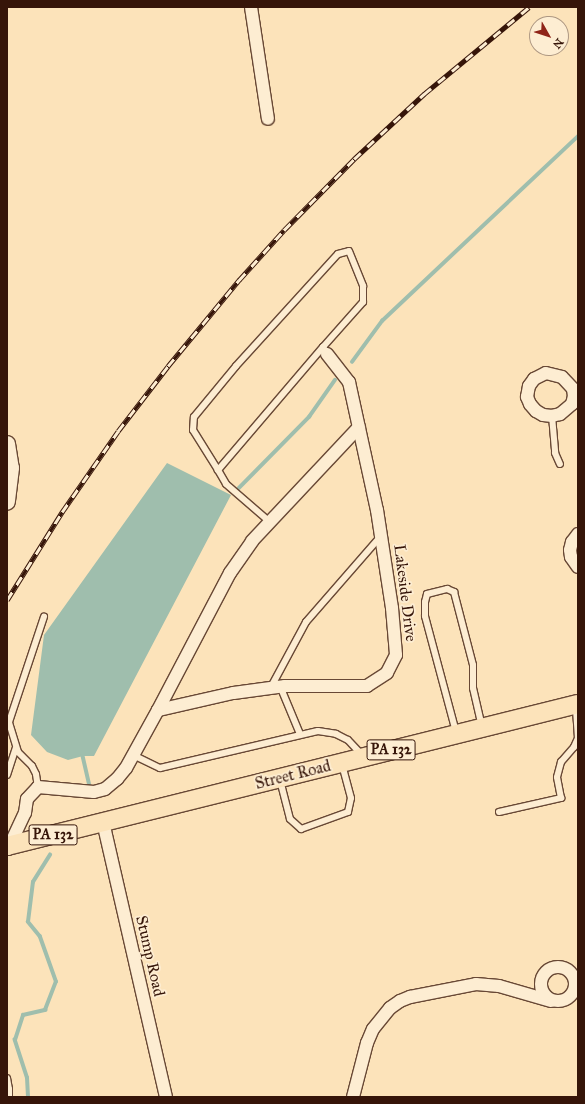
<!DOCTYPE html>
<style>
body{margin:0}
#map{position:relative;width:585px;height:1104px;overflow:hidden;background:#fce3ba;font-family:"IM FELL Great Primer",serif}
div>[style]{position:absolute}
.water>*{inset:0;background:#9fbead}
.stream>*{height:3.5px;margin:-1.75px;padding:0 1.75px;transform-origin:1.75px;border-radius:1.75px;background:#9fbead}
.roads{filter:drop-shadow(1px 0 #684835) drop-shadow(-1px 0 #684835) drop-shadow(0 1px #684835) drop-shadow(0 -1px #684835)}
.lane>*{height:6px;margin:-3px;padding:0 3px;transform-origin:3px;border-radius:3px;background:#fdedd2}
.street>*{height:12px;margin:-6px;padding:0 6px;transform-origin:6px;border-radius:6px;background:#fdedd2}
.street>.ring{margin:-6px;padding:0;box-sizing:content-box;background:none;border:12px solid #fdedd2;border-radius:50%}
.secondary>*{height:16px;margin:-8px;padding:0 8px;transform-origin:8px;border-radius:8px;background:#fdedd2}
.primary>*{height:18px;margin:-9px;padding:0 9px;transform-origin:9px;border-radius:9px;background:#fce3ba}
.rail>*{height:4.5px;margin-top:-2.25px;transform-origin:0;background:repeating-linear-gradient(90deg,#fdedd2 0 9px,#361509 0 18px);box-sizing:border-box;border-block:1px solid #361509}
span{translate:-50% -50%;white-space:nowrap;text-align:center;line-height:1.15;-webkit-text-stroke:3.5px #fdedd2;paint-order:stroke}
.shield-label span{padding:1px 3px;background:#fdedd2;border:1px solid;border-radius:3px;-webkit-text-stroke-width:0}
.shield-label{font-size:15px;color:#361509;font-weight:700}
.street-label{font-size:16px;color:#361509}
.frame{position:absolute;inset:0;border:8px solid #361509;pointer-events:none}
.north{position:absolute;left:529px;top:16px;width:40px;height:40px;box-sizing:border-box;background:#fdedd2;border:1px solid #ad9782;border-radius:50%;rotate:129deg;font-size:11px;font-weight:700;line-height:16px;text-align:center;color:#361509}
.north::after{content:'';display:block;margin:auto;width:14px;height:18px;background:#8f2418;clip-path:polygon(50% 0,100% 100%,50% 72%,0 100%)}
</style>
<div id="map">
<div class="water">
<i style="clip-path:polygon(167px 463px,231px 495px,94px 756px,83px 756px,68px 760px,47px 752px,31px 735px,44px 635px)"></i>
</div>
<div class="stream">
<i style="left:352px;top:362px;width:51px;rotate:-53.8deg"></i>
<i style="left:382px;top:321px;width:270px;rotate:-43.3deg"></i>
<i style="left:239px;top:488px;width:100px;rotate:-45.4deg"></i>
<i style="left:309px;top:417px;width:45px;rotate:-54.9deg"></i>
<i style="left:83px;top:756px;width:28px;rotate:77deg"></i>
<i style="left:28px;top:1097px;width:19px;rotate:-93deg"></i>
<i style="left:27px;top:1078px;width:40px;rotate:-108deg"></i>
<i style="left:15px;top:1040px;width:26px;rotate:-72deg"></i>
<i style="left:23px;top:1015px;width:23px;rotate:-13deg"></i>
<i style="left:45px;top:1010px;width:30px;rotate:-69deg"></i>
<i style="left:56px;top:982px;width:48px;rotate:-109.6deg"></i>
<i style="left:40px;top:937px;width:19px;rotate:-129deg"></i>
<i style="left:28px;top:922px;width:40px;rotate:-82.9deg"></i>
<i style="left:33px;top:882px;width:32px;rotate:-58deg"></i>
</div>
<div class="roads">
<div class="lane">
<i style="left:323px;top:347px;width:162px;rotate:130.5deg"></i>
<i style="left:218px;top:470px;width:47px;rotate:-122deg"></i>
<i style="left:193px;top:430px;width:13px;rotate:-86deg"></i>
<i style="left:194px;top:417px;width:66px;rotate:-50.5deg"></i>
<i style="left:236px;top:366px;width:151px;rotate:-47.7deg"></i>
<i style="left:338px;top:254px;width:11px;rotate:-15deg"></i>
<i style="left:349px;top:251px;width:38px;rotate:68deg"></i>
<i style="left:363px;top:286px;width:16px;rotate:90deg"></i>
<i style="left:363px;top:302px;width:60px;rotate:131.6deg"></i>
<i style="left:323px;top:347px;width:8px;rotate:60deg"></i>
<i style="left:552px;top:416px;width:37px;rotate:85deg"></i>
<i style="left:555px;top:453px;width:12px;rotate:66deg"></i>
<i style="left:218px;top:470px;width:16px;rotate:60deg"></i>
<i style="left:226px;top:484px;width:58px;rotate:40.8deg"></i>
<i style="left:280px;top:686px;width:52px;rotate:67.4deg"></i>
<i style="left:271px;top:687px;width:74px;rotate:-61.7deg"></i>
<i style="left:306px;top:622px;width:114px;rotate:-48.9deg"></i>
<i style="left:456px;top:732px;width:120px;rotate:-105deg"></i>
<i style="left:425px;top:616px;width:14px;rotate:-90deg"></i>
<i style="left:425px;top:602px;width:8px;rotate:-76deg"></i>
<i style="left:427px;top:594px;width:21px;rotate:-14deg"></i>
<i style="left:447px;top:589px;width:8px;rotate:23deg"></i>
<i style="left:454px;top:592px;width:75px;rotate:75.4deg"></i>
<i style="left:473px;top:665px;width:23px;rotate:90deg"></i>
<i style="left:473px;top:688px;width:39px;rotate:77deg"></i>
<i style="left:133px;top:755px;width:30px;rotate:26deg"></i>
<i style="left:160px;top:768px;width:162px;rotate:-13.2deg"></i>
<i style="left:318px;top:731px;width:18px;rotate:9deg"></i>
<i style="left:336px;top:734px;width:13px;rotate:27deg"></i>
<i style="left:348px;top:740px;width:22px;rotate:47deg"></i>
<i style="left:7px;top:775px;width:28px;rotate:-72deg"></i>
<i style="left:280px;top:780px;width:40px;rotate:75.6deg"></i>
<i style="left:290px;top:819px;width:15px;rotate:42deg"></i>
<i style="left:301px;top:829px;width:50px;rotate:-19.9deg"></i>
<i style="left:348px;top:812px;width:14px;rotate:-78deg"></i>
<i style="left:351px;top:798px;width:35px;rotate:-105deg"></i>
<i style="left:38px;top:787px;width:13px;rotate:-99deg"></i>
<i style="left:36px;top:774px;width:9px;rotate:-117deg"></i>
<i style="left:32px;top:766px;width:20px;rotate:-135deg"></i>
<i style="left:18px;top:752px;width:31px;rotate:-107deg"></i>
<i style="left:9px;top:722px;width:111px;rotate:-71.6deg"></i>
<i style="left:499px;top:812px;width:64px;rotate:-12.7deg"></i>
<i style="left:561px;top:798px;width:21px;rotate:-101deg"></i>
<i style="left:557px;top:777px;width:16px;rotate:-75deg"></i>
<i style="left:561px;top:762px;width:20px;rotate:-49deg"></i>
<i style="left:574px;top:747px;width:10px;rotate:-66deg"></i>
<i style="left:578px;top:738px;width:32px;rotate:-94deg"></i>
<i style="left:7px;top:1078px;width:11px;rotate:80deg"></i>
<i style="left:9px;top:1089px;width:8px;rotate:90deg"></i>
</div>
<div class="street">
<i style="left:251px;top:7px;width:113px;rotate:81.4deg"></i>
<i style="left:327px;top:354px;width:36px;rotate:52deg"></i>
<i style="left:349px;top:382px;width:131px;rotate:77.7deg"></i>
<i style="left:377px;top:510px;width:99px;rotate:81.3deg"></i>
<i style="left:392px;top:608px;width:47px;rotate:85.1deg"></i>
<i style="left:396px;top:655px;width:20px;rotate:117deg"></i>
<i style="left:387px;top:673px;width:24px;rotate:147deg"></i>
<i style="left:367px;top:686px;width:82px;rotate:180deg"></i>
<i style="left:285px;top:686px;width:52px;rotate:172.3deg"></i>
<i style="left:233px;top:693px;width:77px;rotate:167.2deg"></i>
<i style="left:158px;top:710px;width:155px;rotate:-62.3deg"></i>
<i style="left:230px;top:573px;width:39px;rotate:-55deg"></i>
<i style="left:252px;top:541px;width:156px;rotate:-46.8deg"></i>
<i style="left:546px;top:373px;width:16px;rotate:14deg"></i>
<i style="left:562px;top:377px;width:16px;rotate:47deg"></i>
<i style="left:573px;top:389px;width:7px;rotate:82deg"></i>
<i style="left:574px;top:396px;width:8px;rotate:104deg"></i>
<i style="left:572px;top:404px;width:16px;rotate:140deg"></i>
<i style="left:560px;top:414px;width:8px;rotate:166deg"></i>
<i style="left:552px;top:416px;width:9px;rotate:-174deg"></i>
<i style="left:543px;top:415px;width:8px;rotate:-150deg"></i>
<i style="left:536px;top:411px;width:9px;rotate:-131deg"></i>
<i style="left:530px;top:404px;width:8px;rotate:-113deg"></i>
<i style="left:527px;top:397px;width:11px;rotate:-80deg"></i>
<i style="left:529px;top:386px;width:9px;rotate:-54deg"></i>
<i style="left:534px;top:379px;width:13px;rotate:-27deg"></i>
<i style="left:578px;top:534px;width:10px;rotate:127deg"></i>
<i style="left:572px;top:542px;width:8px;rotate:104deg"></i>
<i style="left:570px;top:550px;width:7px;rotate:82deg"></i>
<i style="left:571px;top:557px;width:12px;rotate:55deg"></i>
<i style="left:103px;top:822px;width:282px;rotate:77.1deg"></i>
<i style="left:8px;top:849px;width:40px;rotate:-65deg"></i>
<i style="left:25px;top:813px;width:14px;rotate:-82deg"></i>
<i style="left:27px;top:799px;width:16px;rotate:-47deg"></i>
<i style="left:38px;top:787px;width:56px;rotate:5.1deg"></i>
<i style="left:94px;top:792px;width:11px;rotate:-15deg"></i>
<i style="left:105px;top:789px;width:16px;rotate:-40deg"></i>
<i style="left:117px;top:779px;width:14px;rotate:-51deg"></i>
<i style="left:126px;top:768px;width:66px;rotate:-61.1deg"></i>
<i class="ring" style="left:541px;top:967px;width:22px;height:22px"></i>
<i style="left:353px;top:1097px;width:56px;rotate:-75.5deg"></i>
<i style="left:367px;top:1043px;width:15px;rotate:-67deg"></i>
<i style="left:373px;top:1029px;width:27px;rotate:-51deg"></i>
<i style="left:390px;top:1008px;width:12px;rotate:-35deg"></i>
<i style="left:400px;top:1001px;width:11px;rotate:-22deg"></i>
<i style="left:410px;top:997px;width:67px;rotate:-11.1deg"></i>
<i style="left:476px;top:984px;width:23px;rotate:5deg"></i>
<i style="left:499px;top:986px;width:54px;rotate:16.1deg"></i>
</div>
<div class="secondary">
<i style="left:7px;top:444px;width:24px;rotate:81deg"></i>
<i style="left:11px;top:468px;width:34px;rotate:97deg"></i>
</div>
<div class="primary">
<i style="left:7px;top:846px;width:588px;rotate:-13.97deg"></i>
</div>
</div>
<div class="rail">
<i style="left:7px;top:600px;width:104px;rotate:-58deg"></i>
<i style="left:62px;top:512px;width:98px;rotate:-55.3deg"></i>
<i style="left:118px;top:431px;width:82px;rotate:-52.4deg"></i>
<i style="left:168px;top:366px;width:112px;rotate:-50.5deg"></i>
<i style="left:239px;top:280px;width:67px;rotate:-48deg"></i>
<i style="left:284px;top:230px;width:100px;rotate:-45.4deg"></i>
<i style="left:354px;top:159px;width:96px;rotate:-42.9deg"></i>
<i style="left:424px;top:94px;width:136px;rotate:-39.6deg"></i>
</div>
<div class="shield-label">
<span style="left:391px;top:750px">PA 132</span>
<span style="left:53px;top:835px">PA 132</span>
</div>
<div class="street-label">
<span style="left:405px;top:593px;rotate:83deg">Lakeside Drive</span>
<span style="left:293px;top:775px;rotate:-14deg">Street Road</span>
<span style="left:150px;top:956px;rotate:77deg">Stump Road</span>
</div>
<div class="frame"></div>
<div class="north">N</div>
</div>
